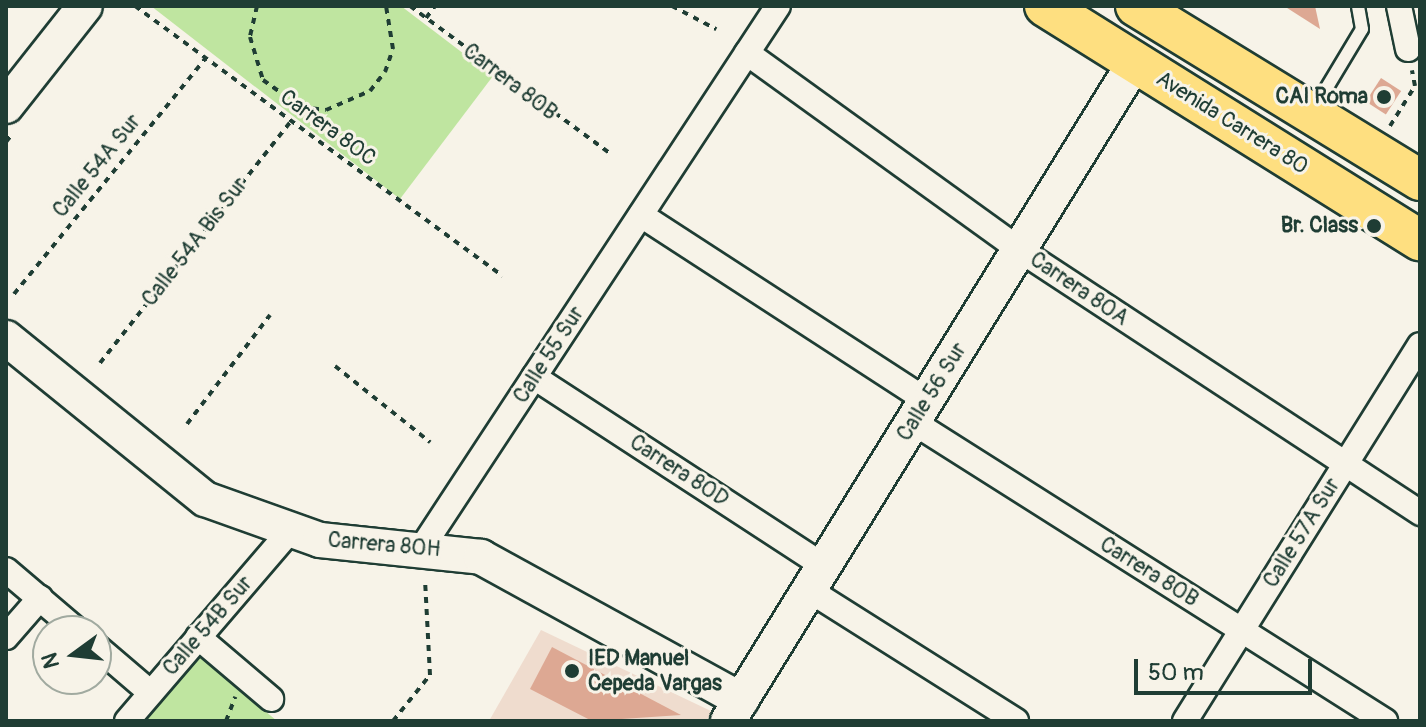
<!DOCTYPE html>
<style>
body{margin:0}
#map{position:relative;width:1426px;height:727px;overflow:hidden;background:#f7f3e8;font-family:Pangolin,sans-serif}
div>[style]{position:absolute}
.built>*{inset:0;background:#efdcce}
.green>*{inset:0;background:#bfe5a0}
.building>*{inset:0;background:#dda893;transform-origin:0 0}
.path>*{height:4px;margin-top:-2px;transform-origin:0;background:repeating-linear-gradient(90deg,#1f3d34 0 6px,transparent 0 12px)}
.roads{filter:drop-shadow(2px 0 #1f3d34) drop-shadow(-2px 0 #1f3d34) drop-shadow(0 2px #1f3d34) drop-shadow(0 -2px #1f3d34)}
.lane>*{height:12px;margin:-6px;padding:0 6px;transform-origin:6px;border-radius:6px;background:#f7f3e8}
.street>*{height:24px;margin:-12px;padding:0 12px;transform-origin:12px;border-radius:12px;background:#f7f3e8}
.secondary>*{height:34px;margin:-17px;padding:0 17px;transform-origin:17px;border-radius:17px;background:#f7f3e8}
.primary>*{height:40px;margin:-20px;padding:0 20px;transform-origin:20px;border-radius:20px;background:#fedf80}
.dots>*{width:22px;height:22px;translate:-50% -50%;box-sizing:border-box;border:4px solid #f7f3e8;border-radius:50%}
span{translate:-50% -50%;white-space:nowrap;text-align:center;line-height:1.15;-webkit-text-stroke:6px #f7f3e8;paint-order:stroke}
.street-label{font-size:22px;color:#1f3d34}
.poi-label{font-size:22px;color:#1f3d34;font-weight:700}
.right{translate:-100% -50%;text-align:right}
.left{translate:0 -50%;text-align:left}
.frame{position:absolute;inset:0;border:8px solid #1f3d34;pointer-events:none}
.north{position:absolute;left:32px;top:615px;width:80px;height:80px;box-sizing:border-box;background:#f7f3e8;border:2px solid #a1aaa0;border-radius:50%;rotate:255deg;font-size:22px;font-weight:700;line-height:32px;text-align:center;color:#1f3d34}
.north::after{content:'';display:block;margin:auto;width:28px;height:36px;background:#1f3d34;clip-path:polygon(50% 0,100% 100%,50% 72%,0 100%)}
.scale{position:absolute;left:1134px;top:659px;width:178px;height:36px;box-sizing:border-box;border:4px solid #1f3d34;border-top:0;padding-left:10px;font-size:24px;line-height:28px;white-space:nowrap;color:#1f3d34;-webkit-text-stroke:6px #f7f3e8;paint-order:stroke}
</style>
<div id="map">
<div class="built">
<i style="clip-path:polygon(541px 630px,713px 712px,706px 721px,489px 721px)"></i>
</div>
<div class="green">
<i style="clip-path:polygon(151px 6px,401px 6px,493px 76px,400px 199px)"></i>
<i style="clip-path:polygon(200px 655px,253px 701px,277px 721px,145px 721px)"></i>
</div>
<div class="building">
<i style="clip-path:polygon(1284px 6px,1315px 6px,1320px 29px)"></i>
<i style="left:1381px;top:78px;width:24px;height:28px;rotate:33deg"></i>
<i style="clip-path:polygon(552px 647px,681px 715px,592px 721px,530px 689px)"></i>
</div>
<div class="path">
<i style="left:135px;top:6px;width:456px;rotate:36.3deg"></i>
<i style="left:257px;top:6px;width:32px;rotate:103deg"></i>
<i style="left:250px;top:37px;width:45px;rotate:73.2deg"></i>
<i style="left:263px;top:80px;width:47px;rotate:35.4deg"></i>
<i style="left:301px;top:107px;width:25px;rotate:7deg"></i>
<i style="left:326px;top:110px;width:48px;rotate:-23.4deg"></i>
<i style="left:370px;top:91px;width:24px;rotate:-52deg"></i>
<i style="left:385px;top:72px;width:24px;rotate:-71deg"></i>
<i style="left:393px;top:49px;width:44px;rotate:-99.2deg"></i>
<i style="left:410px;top:6px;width:251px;rotate:36.4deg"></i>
<i style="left:672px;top:6px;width:50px;rotate:27.6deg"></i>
<i style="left:426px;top:18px;width:15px;rotate:-53deg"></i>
<i style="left:1390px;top:126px;width:47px;rotate:-58deg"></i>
<i style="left:1415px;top:86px;width:16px;rotate:-101deg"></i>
<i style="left:6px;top:142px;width:10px;rotate:-53deg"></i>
<i style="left:14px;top:294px;width:304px;rotate:-50.9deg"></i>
<i style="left:100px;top:363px;width:308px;rotate:-51.7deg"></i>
<i style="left:335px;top:366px;width:122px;rotate:38.7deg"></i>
<i style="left:187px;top:424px;width:137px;rotate:-52.7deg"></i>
<i style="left:226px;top:721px;width:26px;rotate:-69deg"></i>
<i style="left:393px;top:721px;width:59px;rotate:-51.2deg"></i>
<i style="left:430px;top:675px;width:95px;rotate:-93deg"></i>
</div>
<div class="roads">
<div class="lane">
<i style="left:1314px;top:109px;width:93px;rotate:-59deg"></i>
<i style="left:1362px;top:29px;width:23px;rotate:-100deg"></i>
</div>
<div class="street">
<i style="left:1399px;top:6px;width:44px;rotate:78.2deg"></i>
<i style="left:747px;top:53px;width:337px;rotate:35.8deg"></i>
<i style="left:1020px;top:250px;width:479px;rotate:33.3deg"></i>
<i style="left:641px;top:215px;width:340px;rotate:33deg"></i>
<i style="left:534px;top:377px;width:346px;rotate:33.1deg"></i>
<i style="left:913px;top:422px;width:559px;rotate:32.35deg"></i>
<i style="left:423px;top:546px;width:646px;rotate:-56.68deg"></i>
<i style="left:6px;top:570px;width:94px;rotate:40.3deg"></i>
<i style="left:809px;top:590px;width:245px;rotate:32.3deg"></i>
<i style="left:6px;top:637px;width:52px;rotate:-48.9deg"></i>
<i style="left:198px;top:637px;width:96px;rotate:40.3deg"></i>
<i style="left:96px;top:646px;width:72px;rotate:40.5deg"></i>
<i style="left:127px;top:721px;width:249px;rotate:-49.4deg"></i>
<i style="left:1185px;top:721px;width:443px;rotate:-58deg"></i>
</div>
<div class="secondary">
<i style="left:6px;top:106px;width:127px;rotate:-51.7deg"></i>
<i style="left:6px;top:338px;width:256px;rotate:39deg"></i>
<i style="left:205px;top:499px;width:122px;rotate:19.6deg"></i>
<i style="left:320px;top:540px;width:162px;rotate:6deg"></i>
<i style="left:481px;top:557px;width:297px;rotate:28.8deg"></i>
<i style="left:728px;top:721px;width:775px;rotate:-58.3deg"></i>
</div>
<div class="primary">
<i style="left:1045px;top:6px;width:442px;rotate:32deg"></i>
<i style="left:1136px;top:6px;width:333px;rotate:31.5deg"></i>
</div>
</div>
<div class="dots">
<i style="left:1384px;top:97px;background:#1f3d34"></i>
<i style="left:1374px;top:226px;background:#1f3d34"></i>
<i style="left:572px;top:671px;background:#1f3d34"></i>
</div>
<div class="street-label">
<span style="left:510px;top:82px;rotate:37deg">Carrera 80B</span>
<span style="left:1232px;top:123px;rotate:32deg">Avenida Carrera 80</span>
<span style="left:328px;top:128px;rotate:36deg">Carrera 80C</span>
<span style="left:97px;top:166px;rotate:-51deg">Calle 54A Sur</span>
<span style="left:195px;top:242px;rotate:-52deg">Calle 54A Bis Sur</span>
<span style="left:1079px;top:289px;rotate:34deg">Carrera 80A</span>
<span style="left:549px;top:355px;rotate:-57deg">Calle 55 Sur</span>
<span style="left:932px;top:392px;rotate:-58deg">Calle 56 Sur</span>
<span style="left:679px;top:471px;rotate:33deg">Carrera 80D</span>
<span style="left:1302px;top:533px;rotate:-58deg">Calle 57A Sur</span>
<span style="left:384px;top:545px;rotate:5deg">Carrera 80H</span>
<span style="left:1149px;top:572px;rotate:32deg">Carrera 80B</span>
<span style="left:208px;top:626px;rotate:-49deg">Calle 54B Sur</span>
</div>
<div class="poi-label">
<span class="right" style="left:1368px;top:97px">CAI Roma</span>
<span class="right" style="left:1358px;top:226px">Br. Class</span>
<span class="left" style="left:588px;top:671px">IED Manuel<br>Cepeda Vargas</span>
</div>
<div class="frame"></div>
<div class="north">N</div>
<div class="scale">50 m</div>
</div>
